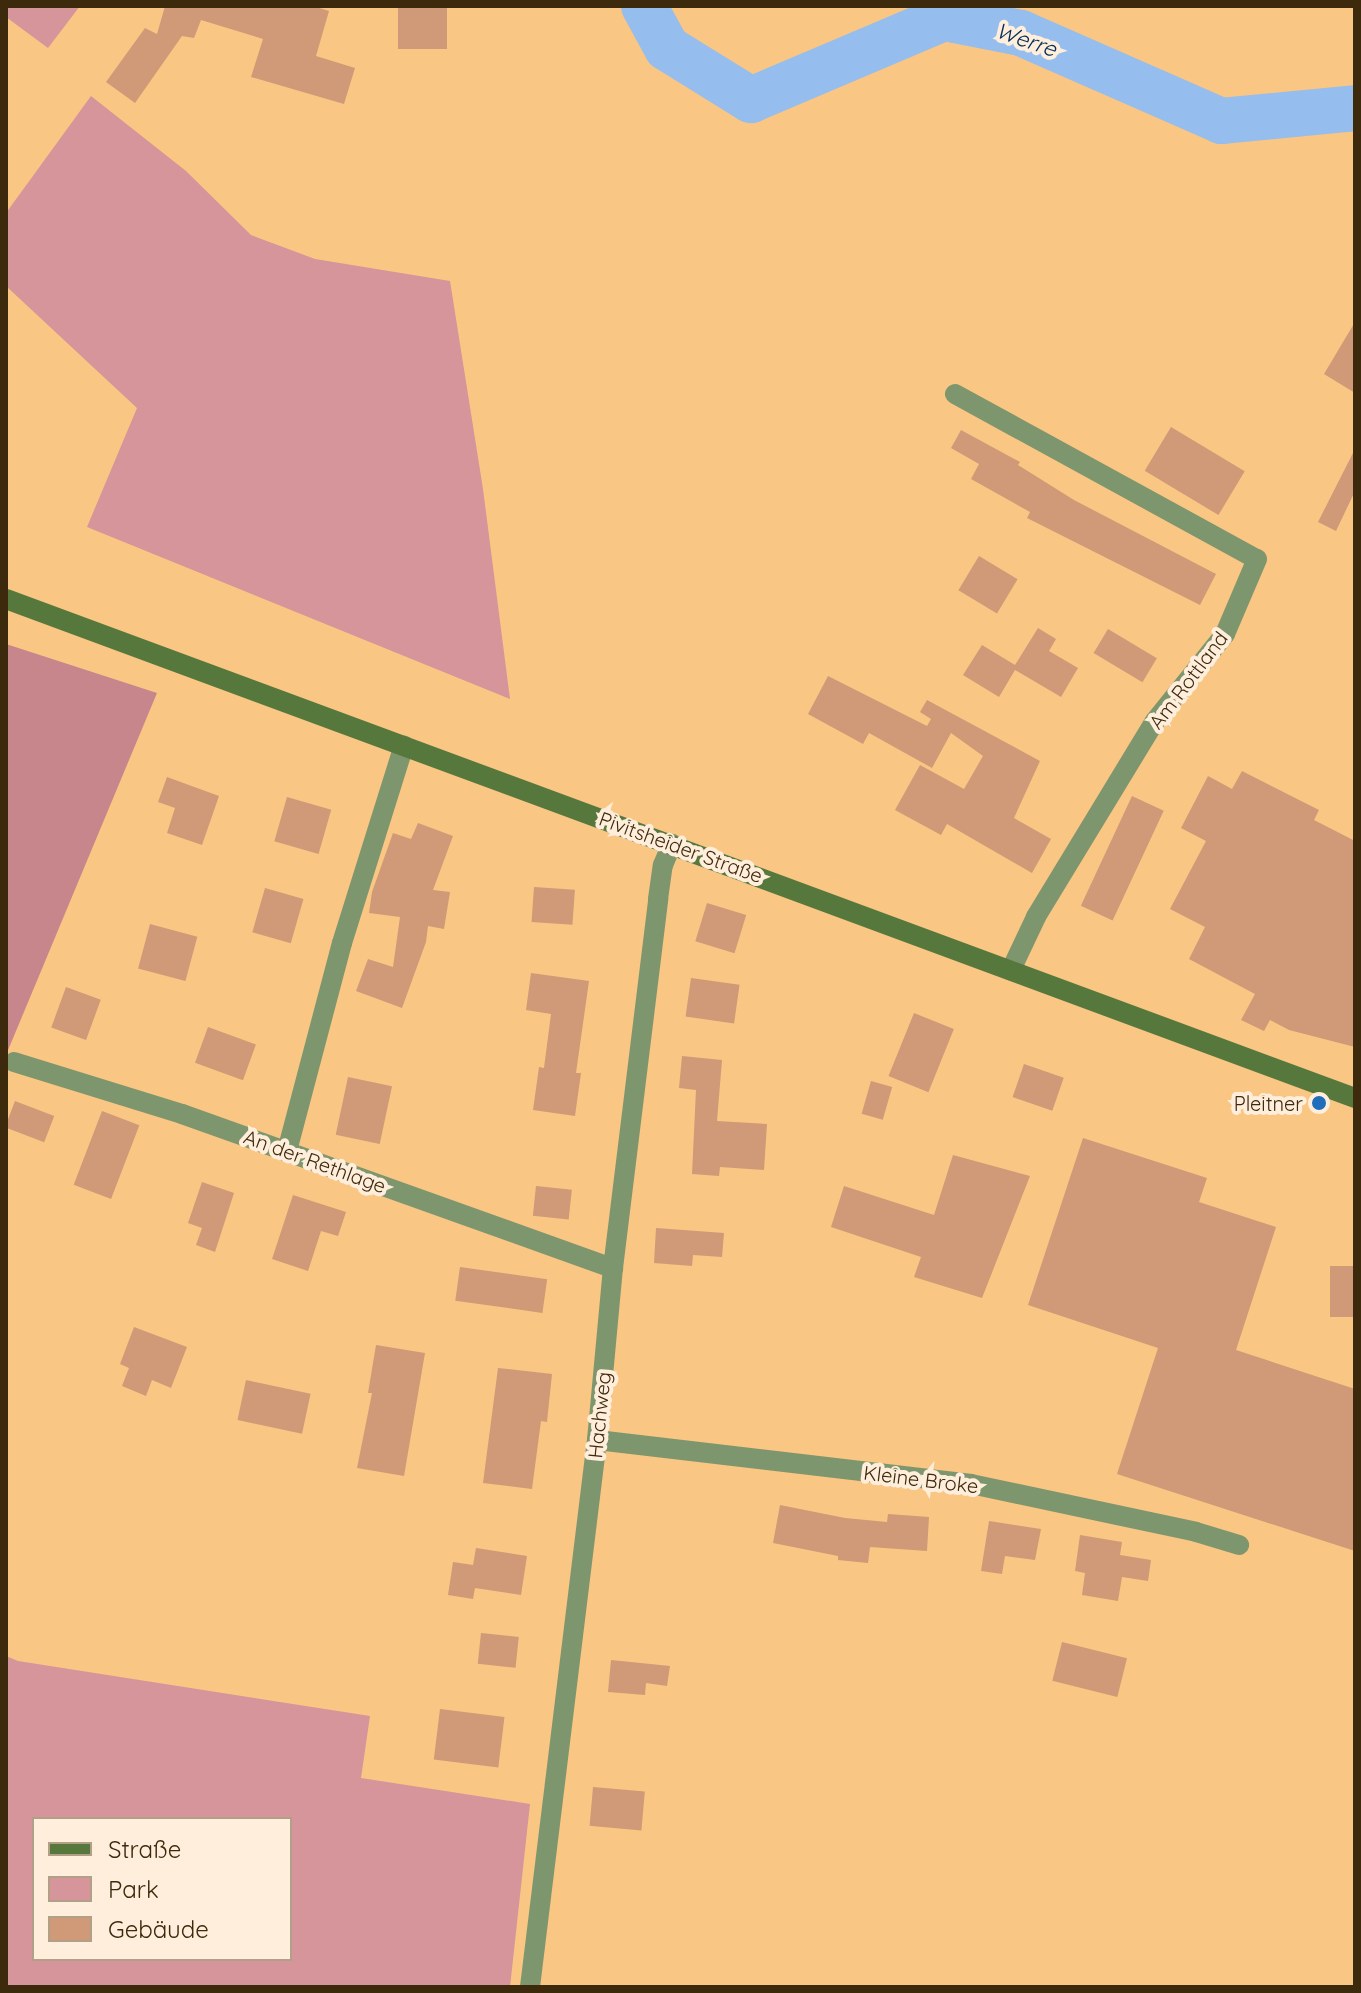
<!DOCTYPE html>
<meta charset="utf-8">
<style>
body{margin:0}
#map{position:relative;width:1361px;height:1993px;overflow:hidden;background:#fac683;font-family:Quicksand,sans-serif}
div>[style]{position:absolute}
.green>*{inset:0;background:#d6949b}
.forest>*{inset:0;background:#c7868c}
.river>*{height:46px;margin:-23px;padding:0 23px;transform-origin:23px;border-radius:23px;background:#95bded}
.building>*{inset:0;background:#d09977;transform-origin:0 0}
.street>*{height:20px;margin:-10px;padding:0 10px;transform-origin:10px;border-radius:10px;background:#7e966e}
.secondary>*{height:20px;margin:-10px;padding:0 10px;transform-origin:10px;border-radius:10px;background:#56783c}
.dots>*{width:22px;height:22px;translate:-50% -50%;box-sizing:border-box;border:4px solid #feeedb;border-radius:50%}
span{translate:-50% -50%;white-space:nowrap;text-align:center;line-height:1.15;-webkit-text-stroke:8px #feeedb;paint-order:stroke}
.street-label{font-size:20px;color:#3d290c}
.poi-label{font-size:20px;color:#3d290c}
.right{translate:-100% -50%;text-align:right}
.water-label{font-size:22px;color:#032e59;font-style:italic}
.frame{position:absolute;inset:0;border:8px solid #3d290c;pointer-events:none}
.legend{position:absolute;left:32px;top:1817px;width:260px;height:144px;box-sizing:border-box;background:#feeedb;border:2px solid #b19f88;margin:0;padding:10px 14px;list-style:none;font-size:24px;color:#3d290c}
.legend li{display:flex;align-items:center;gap:16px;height:40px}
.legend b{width:40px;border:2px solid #b19f88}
</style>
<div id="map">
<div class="green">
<i style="clip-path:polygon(6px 6px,80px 6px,48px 48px,6px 17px)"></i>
<i style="clip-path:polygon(91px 96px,186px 171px,251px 235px,315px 259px,450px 281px,483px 489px,510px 699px,87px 527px,137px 408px,6px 286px,6px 213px)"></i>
<i style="clip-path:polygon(evenodd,6px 1656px,18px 1661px,370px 1716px,361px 1778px,530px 1804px,510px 1987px,6px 1987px,6px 1656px,34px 1819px,290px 1819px,290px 1959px,34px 1959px,34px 1819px)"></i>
</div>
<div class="forest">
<i style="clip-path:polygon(6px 644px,157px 693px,6px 1055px)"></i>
</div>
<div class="river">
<i style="left:644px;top:6px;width:48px;rotate:61.3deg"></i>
<i style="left:667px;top:48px;width:99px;rotate:31.8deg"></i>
<i style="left:751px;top:100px;width:210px;rotate:-23deg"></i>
<i style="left:944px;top:18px;width:78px;rotate:11deg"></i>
<i style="left:1021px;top:33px;width:219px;rotate:23.7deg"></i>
<i style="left:1221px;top:121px;width:135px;rotate:-5.5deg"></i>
</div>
<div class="building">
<i style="clip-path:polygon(165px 6px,313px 6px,329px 11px,316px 56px,355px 68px,344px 104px,251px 77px,263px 39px,201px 20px,194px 38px,182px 36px,135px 103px,106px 82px,145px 28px,157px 34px)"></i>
<i style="left:398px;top:6px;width:49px;height:43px"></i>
<i style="clip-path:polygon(1355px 322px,1355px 393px,1324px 374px)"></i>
<i style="left:1171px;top:427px;width:86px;height:51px;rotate:31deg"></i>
<i style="clip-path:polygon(961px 430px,1020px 462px,1018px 465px,1074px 500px,1216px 574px,1200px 605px,1027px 518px,1030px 512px,971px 479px,979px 464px,951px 448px)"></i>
<i style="clip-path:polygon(1355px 449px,1355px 491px,1336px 531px,1318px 522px)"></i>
<i style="left:979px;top:556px;width:45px;height:40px;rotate:31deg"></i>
<i style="clip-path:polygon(1038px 628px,1056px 639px,1049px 651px,1078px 668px,1061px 697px,1015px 670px,999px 697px,963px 675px,982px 645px,1015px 665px)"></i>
<i style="left:1108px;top:629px;width:57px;height:28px;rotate:31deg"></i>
<i style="clip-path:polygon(828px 676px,927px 726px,931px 719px,920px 712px,927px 700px,1040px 761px,1014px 818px,1051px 839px,1032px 873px,947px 824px,941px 835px,895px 810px,920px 765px,964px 789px,983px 756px,951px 733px,932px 768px,869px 733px,863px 744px,808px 714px)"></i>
<i style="clip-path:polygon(1242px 771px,1319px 810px,1314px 820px,1355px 841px,1355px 1047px,1289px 1030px,1270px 1020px,1264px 1031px,1241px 1020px,1255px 994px,1189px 959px,1205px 927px,1170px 909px,1206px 841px,1181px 828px,1208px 776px,1232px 789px)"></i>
<i style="clip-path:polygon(167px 777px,219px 796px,202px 845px,167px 833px,175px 808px,158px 802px)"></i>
<i style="left:1132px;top:796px;width:35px;height:121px;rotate:25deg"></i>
<i style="left:287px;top:797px;width:46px;height:46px;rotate:16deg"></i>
<i style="clip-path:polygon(418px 823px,453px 836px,433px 890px,450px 892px,444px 929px,428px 926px,426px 942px,402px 1008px,356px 991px,368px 959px,393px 967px,400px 917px,369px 913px,372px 892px,393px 833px,411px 839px)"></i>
<i style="left:534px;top:887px;width:41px;height:35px;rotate:4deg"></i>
<i style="left:265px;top:888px;width:40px;height:46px;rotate:16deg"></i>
<i style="left:707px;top:903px;width:41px;height:40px;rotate:17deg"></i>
<i style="left:150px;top:924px;width:49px;height:46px;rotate:15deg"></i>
<i style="clip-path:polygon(531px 973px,589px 981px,576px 1073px,581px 1073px,575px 1116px,533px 1110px,539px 1067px,544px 1068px,551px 1014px,526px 1010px)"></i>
<i style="left:691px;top:978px;width:49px;height:39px;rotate:8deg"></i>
<i style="left:66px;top:987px;width:37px;height:43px;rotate:20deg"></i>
<i style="left:914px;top:1013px;width:43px;height:68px;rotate:22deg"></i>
<i style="left:208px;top:1027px;width:51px;height:38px;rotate:20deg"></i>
<i style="clip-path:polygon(682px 1056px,722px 1060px,717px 1121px,767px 1124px,764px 1170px,720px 1167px,719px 1176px,692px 1174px,696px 1090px,679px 1088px)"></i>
<i style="left:1024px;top:1064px;width:42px;height:35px;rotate:19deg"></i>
<i style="left:348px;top:1077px;width:45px;height:59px;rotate:12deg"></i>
<i style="left:871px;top:1081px;width:22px;height:34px;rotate:16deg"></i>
<i style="left:15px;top:1101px;width:42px;height:28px;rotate:21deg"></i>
<i style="left:102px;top:1111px;width:40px;height:79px;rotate:21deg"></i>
<i style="clip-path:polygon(1083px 1138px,1207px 1178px,1199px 1202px,1276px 1227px,1236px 1350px,1355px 1389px,1355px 1551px,1117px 1474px,1158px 1348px,1028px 1305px)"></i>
<i style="clip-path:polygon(953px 1155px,1030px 1176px,982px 1298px,914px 1277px,921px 1257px,831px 1227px,844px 1186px,934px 1215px)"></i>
<i style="clip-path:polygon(202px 1182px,234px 1193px,215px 1252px,196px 1245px,202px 1228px,188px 1223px)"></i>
<i style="left:536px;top:1186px;width:36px;height:30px;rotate:6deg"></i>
<i style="clip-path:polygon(293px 1195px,346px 1212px,338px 1236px,321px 1231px,308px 1271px,272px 1259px)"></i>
<i style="clip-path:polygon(656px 1228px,724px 1233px,722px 1257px,693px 1255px,692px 1266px,654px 1263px)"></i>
<i style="left:1330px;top:1266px;width:25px;height:51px"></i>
<i style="left:460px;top:1267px;width:88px;height:34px;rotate:8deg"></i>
<i style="clip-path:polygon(134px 1327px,187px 1347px,171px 1388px,152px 1380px,146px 1396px,122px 1386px,129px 1368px,120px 1364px)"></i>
<i style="clip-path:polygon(376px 1345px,425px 1353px,404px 1476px,357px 1468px,372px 1393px,368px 1393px)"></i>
<i style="clip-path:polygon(498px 1368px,552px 1374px,547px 1422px,541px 1421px,532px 1489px,483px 1483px)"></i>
<i style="left:246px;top:1380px;width:66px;height:41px;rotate:12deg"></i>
<i style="clip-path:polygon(780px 1505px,845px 1518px,887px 1522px,888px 1514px,929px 1517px,927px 1551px,870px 1547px,868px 1563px,838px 1560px,838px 1556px,773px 1543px)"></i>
<i style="clip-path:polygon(989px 1521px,1041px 1529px,1035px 1560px,1005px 1556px,1002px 1574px,981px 1571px)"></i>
<i style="clip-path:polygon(1080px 1535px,1122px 1542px,1120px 1555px,1151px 1560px,1148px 1581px,1122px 1577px,1118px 1601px,1082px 1595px,1085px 1573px,1075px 1571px)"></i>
<i style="clip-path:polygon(476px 1548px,527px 1556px,521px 1595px,475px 1588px,473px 1599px,448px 1595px,453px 1562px,473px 1565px)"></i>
<i style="left:481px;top:1633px;width:38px;height:31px;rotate:6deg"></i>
<i style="left:1062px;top:1642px;width:67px;height:40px;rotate:14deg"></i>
<i style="clip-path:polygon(611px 1660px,670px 1666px,667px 1686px,646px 1683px,645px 1695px,608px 1692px)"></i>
<i style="left:440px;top:1709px;width:65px;height:51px;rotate:7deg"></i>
<i style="left:593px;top:1787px;width:52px;height:39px;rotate:5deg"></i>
</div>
<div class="street">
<i style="left:955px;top:394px;width:344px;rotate:28.7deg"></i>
<i style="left:1257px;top:559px;width:82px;rotate:113.1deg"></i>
<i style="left:1225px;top:634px;width:112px;rotate:128.8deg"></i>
<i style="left:1155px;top:721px;width:229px;rotate:121.3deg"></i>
<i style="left:1036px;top:917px;width:59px;rotate:115.3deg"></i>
<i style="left:14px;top:1062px;width:176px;rotate:17.2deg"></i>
<i style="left:182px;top:1114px;width:458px;rotate:19.7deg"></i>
<i style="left:287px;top:1151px;width:215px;rotate:-75.2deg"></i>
<i style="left:342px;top:943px;width:207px;rotate:-72.6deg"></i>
<i style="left:597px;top:1440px;width:377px;rotate:6.7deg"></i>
<i style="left:971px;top:1484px;width:230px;rotate:12deg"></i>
<i style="left:1196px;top:1532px;width:45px;rotate:16.8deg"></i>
<i style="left:530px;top:1987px;width:551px;rotate:-83.02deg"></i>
<i style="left:597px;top:1440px;width:173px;rotate:-84.7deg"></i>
<i style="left:613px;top:1268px;width:372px;rotate:-83deg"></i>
<i style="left:658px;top:899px;width:34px;rotate:-82deg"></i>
<i style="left:663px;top:865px;width:23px;rotate:-67deg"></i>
</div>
<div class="secondary">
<i style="left:6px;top:599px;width:1438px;rotate:20.3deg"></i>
</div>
<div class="dots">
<i style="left:1319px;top:1103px;background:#206dbc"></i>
</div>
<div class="street-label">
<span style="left:1188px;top:680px;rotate:-53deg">Am Rottland</span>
<span style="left:681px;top:847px;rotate:20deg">Pivitsheider Straße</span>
<span style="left:315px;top:1161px;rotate:20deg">An der Rethlage</span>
<span style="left:599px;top:1415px;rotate:-84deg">Hachweg</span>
<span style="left:921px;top:1479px;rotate:7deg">Kleine Broke</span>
</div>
<div class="poi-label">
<span class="right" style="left:1303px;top:1103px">Pleitner</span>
</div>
<div class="water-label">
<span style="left:1026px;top:40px;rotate:19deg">Werre</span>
</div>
<div class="frame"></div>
<ul class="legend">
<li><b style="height:10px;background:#56783c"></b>Straße</li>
<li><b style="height:22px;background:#d6949b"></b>Park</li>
<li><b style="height:22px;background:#d09977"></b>Gebäude</li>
</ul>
</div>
